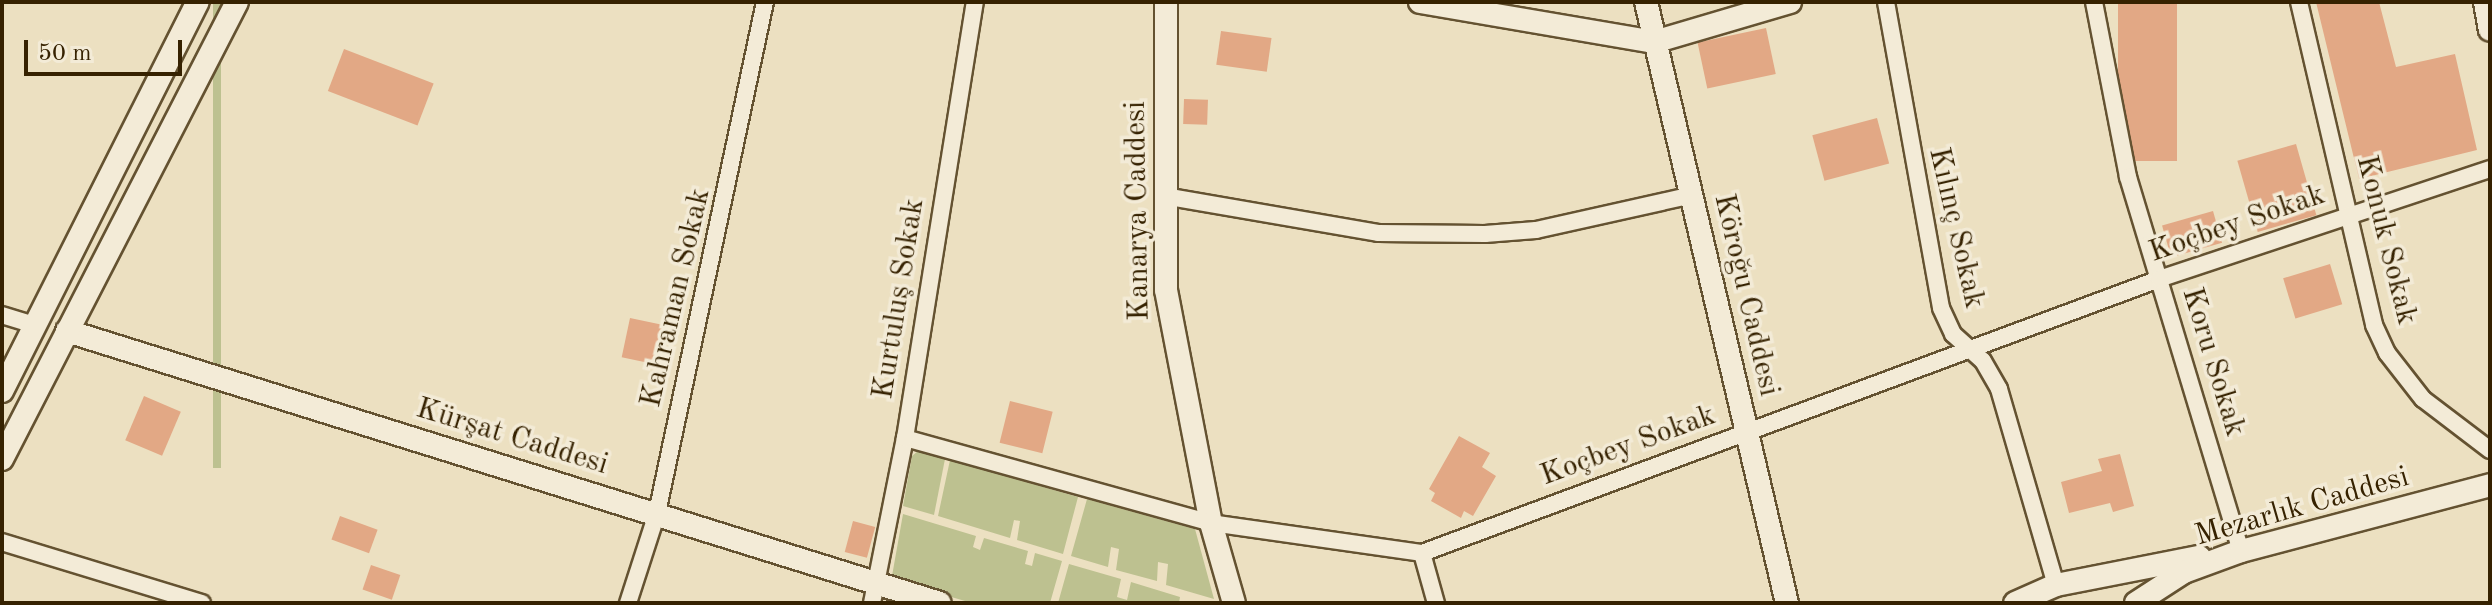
<!DOCTYPE html>
<meta charset="utf-8">
<style>
body{margin:0}
#map{position:relative;width:2492px;height:605px;overflow:hidden;background:#ece0c1;font-family:"Old Standard TT",serif}
div>[style]{position:absolute}
.green>*{inset:0;background:#bdc190;transform-origin:0 0}
.building>*{inset:0;background:#e2a885;transform-origin:0 0}
.roads{filter:drop-shadow(2px 0 #645231) drop-shadow(-2px 0 #645231) drop-shadow(0 2px #645231) drop-shadow(0 -2px #645231)}
.street>*{height:16px;margin:-8px;padding:0 8px;transform-origin:8px;border-radius:8px;background:#f3ebd7}
.secondary>*{height:22px;margin:-11px;padding:0 11px;transform-origin:11px;border-radius:11px;background:#f3ebd7}
span{translate:-50% -50%;white-space:nowrap;text-align:center;line-height:1.15;-webkit-text-stroke:7px #f3ebd7;paint-order:stroke}
.street-label{font-size:30px;color:#362201}
.frame{position:absolute;inset:0;border:4px solid #362201;pointer-events:none}
.scale{position:absolute;left:24px;top:40px;width:158px;height:36px;box-sizing:border-box;border:4px solid #362201;border-top:0;padding-left:10px;font-size:24px;line-height:28px;white-space:nowrap;color:#362201;-webkit-text-stroke:6px #f3ebd7;paint-order:stroke}
</style>
<div id="map">
<div class="green">
<i style="left:213px;top:2px;width:8px;height:466px"></i>
<i style="clip-path:polygon(918px 451px,945px 459px,934px 515px,903px 506px,912px 456px)"></i>
<i style="clip-path:polygon(950px 460px,1078px 497px,1063px 554px,1017px 540px,1020px 521px,1014px 520px,1010px 538px,938px 516px)"></i>
<i style="clip-path:polygon(1087px 499px,1195px 529px,1214px 599px,1166px 585px,1168px 564px,1158px 562px,1157px 581px,1116px 570px,1119px 549px,1111px 547px,1108px 567px,1071px 556px)"></i>
<i style="clip-path:polygon(903px 514px,976px 536px,973px 547px,980px 550px,984px 538px,1028px 551px,1025px 564px,1032px 566px,1035px 553px,1062px 561px,1050px 603px,972px 603px,896px 581px,892px 576px)"></i>
<i style="clip-path:polygon(1069px 564px,1121px 579px,1117px 597px,1127px 600px,1131px 582px,1180px 597px,1179px 603px,1058px 603px)"></i>
</div>
<div class="building">
<i style="left:2118px;top:2px;width:59px;height:159px"></i>
<i style="clip-path:polygon(2316px 2px,2379px 2px,2396px 67px,2455px 54px,2477px 150px,2359px 179px)"></i>
<i style="left:1766px;top:28px;width:47px;height:70px;rotate:78deg"></i>
<i style="left:1221px;top:31px;width:51px;height:34px;rotate:8deg"></i>
<i style="left:344px;top:49px;width:96px;height:45px;rotate:21deg"></i>
<i style="left:1184px;top:99px;width:24px;height:25px;rotate:2deg"></i>
<i style="left:1877px;top:118px;width:47px;height:67px;rotate:75deg"></i>
<i style="left:2296px;top:144px;width:74px;height:61px;rotate:74deg"></i>
<i style="left:2213px;top:211px;width:33px;height:53px;rotate:74deg"></i>
<i style="left:2330px;top:264px;width:42px;height:49px;rotate:73deg"></i>
<i style="left:630px;top:318px;width:34px;height:40px;rotate:12deg"></i>
<i style="left:144px;top:396px;width:40px;height:48px;rotate:23deg"></i>
<i style="left:1010px;top:401px;width:44px;height:43px;rotate:14deg"></i>
<i style="clip-path:polygon(1459px 436px,1490px 453px,1482px 467px,1496px 476px,1473px 516px,1464px 511px,1461px 518px,1431px 501px,1435px 493px,1429px 489px)"></i>
<i style="clip-path:polygon(2120px 454px,2134px 506px,2113px 512px,2110px 503px,2069px 513px,2061px 482px,2102px 471px,2098px 459px)"></i>
<i style="left:340px;top:516px;width:40px;height:25px;rotate:20deg"></i>
<i style="left:853px;top:521px;width:23px;height:32px;rotate:15deg"></i>
<i style="left:371px;top:565px;width:31px;height:26px;rotate:19deg"></i>
</div>
<div class="roads">
<div class="street">
<i style="left:1886px;top:2px;width:311px;rotate:79.8deg"></i>
<i style="left:1941px;top:308px;width:29px;rotate:65deg"></i>
<i style="left:1953px;top:334px;width:40px;rotate:42deg"></i>
<i style="left:1983px;top:361px;width:32px;rotate:60deg"></i>
<i style="left:1999px;top:389px;width:204px;rotate:73.8deg"></i>
<i style="left:2094px;top:2px;width:178px;rotate:79deg"></i>
<i style="left:2128px;top:177px;width:391px;rotate:73.2deg"></i>
<i style="left:2299px;top:2px;width:332px;rotate:76.9deg"></i>
<i style="left:2374px;top:325px;width:31px;rotate:65deg"></i>
<i style="left:2387px;top:353px;width:58px;rotate:52deg"></i>
<i style="left:2423px;top:399px;width:84px;rotate:37.3deg"></i>
<i style="left:1164px;top:196px;width:217px;rotate:9.8deg"></i>
<i style="left:1378px;top:233px;width:107px;rotate:0.5deg"></i>
<i style="left:1485px;top:234px;width:51px;rotate:-4.5deg"></i>
<i style="left:1536px;top:230px;width:161px;rotate:-12.6deg"></i>
<i style="left:2px;top:315px;width:34px;rotate:17deg"></i>
<i style="left:905px;top:438px;width:318px;rotate:15.5deg"></i>
<i style="left:1211px;top:523px;width:213px;rotate:8.1deg"></i>
<i style="left:1422px;top:553px;width:786px;rotate:-20.39deg"></i>
<i style="left:2159px;top:279px;width:349px;rotate:-18.4deg"></i>
<i style="left:2px;top:542px;width:209px;rotate:17deg"></i>
<i style="left:1422px;top:553px;width:52px;rotate:74.4deg"></i>
<i style="left:628px;top:603px;width:95px;rotate:-72.1deg"></i>
<i style="left:657px;top:513px;width:522px;rotate:-78.07deg"></i>
<i style="left:872px;top:603px;width:168px;rotate:-78.7deg"></i>
<i style="left:905px;top:438px;width:442px;rotate:-80.9deg"></i>
</div>
<div class="secondary">
<i style="left:1166px;top:2px;width:288px;rotate:90deg"></i>
<i style="left:1166px;top:290px;width:237px;rotate:79.1deg"></i>
<i style="left:1211px;top:523px;width:83px;rotate:74deg"></i>
<i style="left:1420px;top:2px;width:237px;rotate:9.7deg"></i>
<i style="left:1654px;top:42px;width:142px;rotate:-16.4deg"></i>
<i style="left:1646px;top:2px;width:617px;rotate:76.8deg"></i>
<i style="left:2485px;top:2px;width:28px;rotate:80deg"></i>
<i style="left:67px;top:331px;width:914px;rotate:17.31deg"></i>
<i style="left:2px;top:391px;width:436px;rotate:-63.3deg"></i>
<i style="left:2px;top:459px;width:514px;rotate:-62.79deg"></i>
<i style="left:2015px;top:603px;width:45px;rotate:-23.7deg"></i>
<i style="left:2056px;top:585px;width:146px;rotate:-11.1deg"></i>
<i style="left:2136px;top:603px;width:57px;rotate:-32.9deg"></i>
<i style="left:2184px;top:572px;width:61px;rotate:-20.2deg"></i>
<i style="left:2241px;top:551px;width:258px;rotate:-14.8deg"></i>
</div>
</div>
<div class="street-label">
<span style="left:1138px;top:211px;rotate:-91deg">Kanarya Caddesi</span>
<span style="left:2237px;top:224px;rotate:-19deg">Koçbey Sokak</span>
<span style="left:1956px;top:228px;rotate:77deg">Kılınç Sokak</span>
<span style="left:2386px;top:240px;rotate:76deg">Konuk Sokak</span>
<span style="left:1746px;top:295px;rotate:77deg">Köroğu Caddesi</span>
<span style="left:676px;top:298px;rotate:-77deg">Kahraman Sokak</span>
<span style="left:899px;top:299px;rotate:-81deg">Kurtuluş Sokak</span>
<span style="left:2213px;top:362px;rotate:73deg">Koru Sokak</span>
<span style="left:512px;top:437px;rotate:17deg">Kürşat Caddesi</span>
<span style="left:1628px;top:446px;rotate:-20deg">Koçbey Sokak</span>
<span style="left:2302px;top:507px;rotate:-16deg">Mezarlık Caddesi</span>
</div>
<div class="frame"></div>
<div class="scale">50 m</div>
</div>
